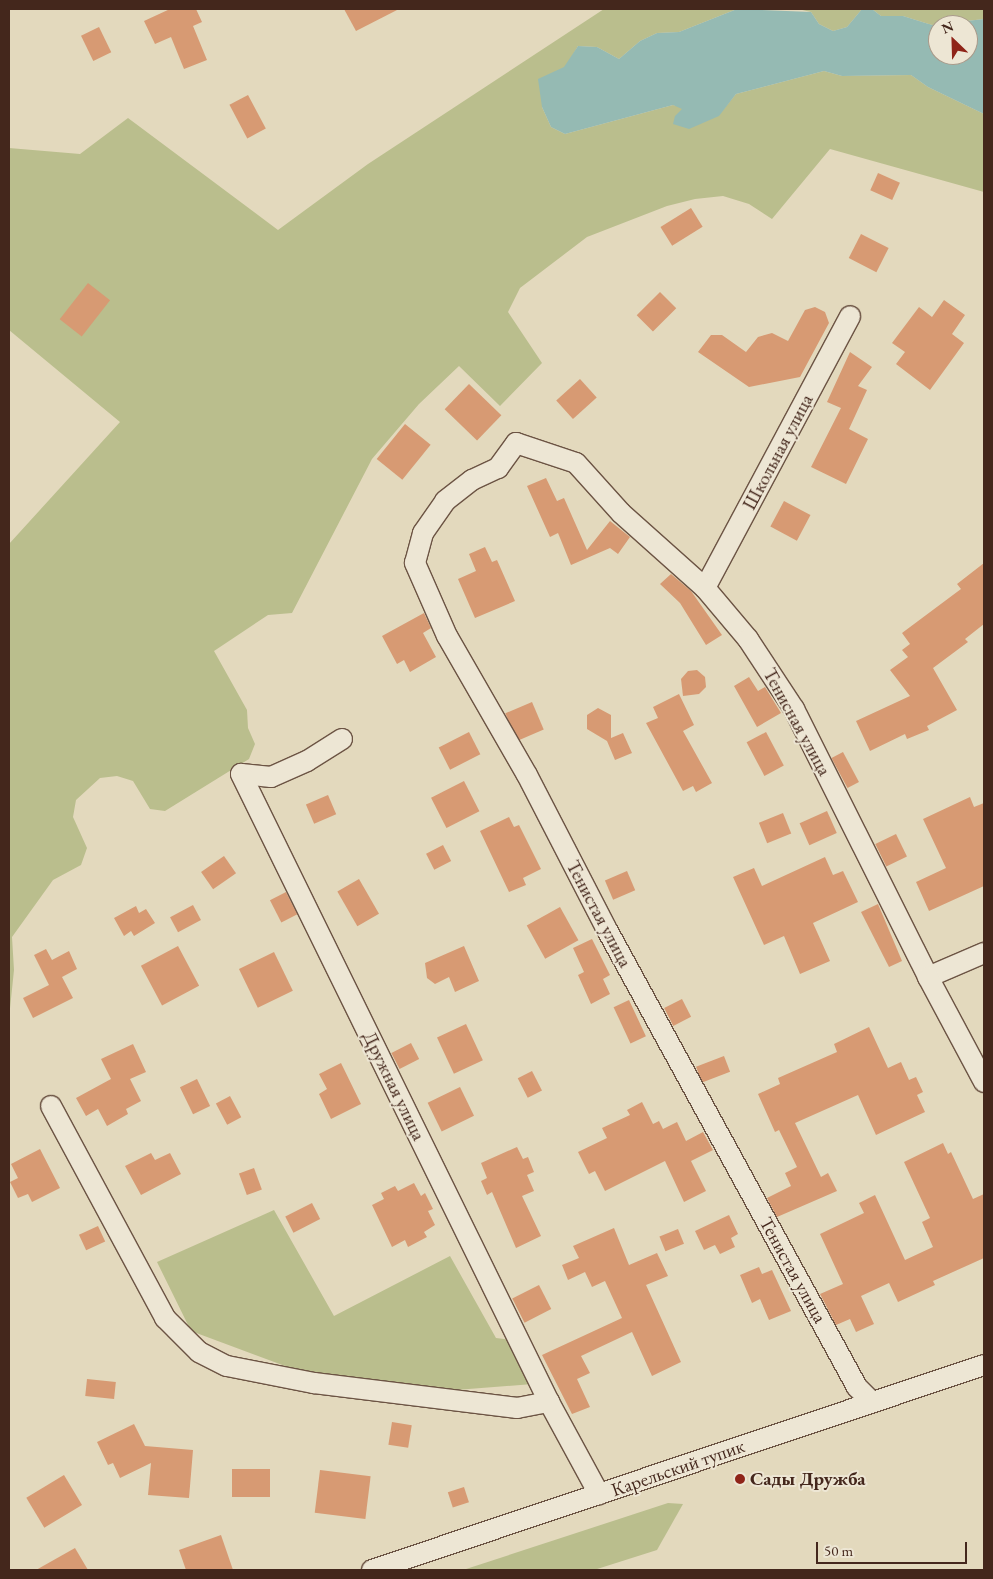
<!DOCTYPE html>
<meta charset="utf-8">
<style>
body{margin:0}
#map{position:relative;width:993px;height:1579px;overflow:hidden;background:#e3d9bd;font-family:"EB Garamond",serif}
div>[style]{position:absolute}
.green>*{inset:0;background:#babe8d}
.water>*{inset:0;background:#95bab3}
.building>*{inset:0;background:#d79a73;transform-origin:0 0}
.roads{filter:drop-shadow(1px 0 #6c5444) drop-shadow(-1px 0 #6c5444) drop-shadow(0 1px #6c5444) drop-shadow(0 -1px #6c5444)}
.minor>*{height:20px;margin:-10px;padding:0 10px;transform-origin:10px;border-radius:10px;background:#ede6d4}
.dots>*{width:14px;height:14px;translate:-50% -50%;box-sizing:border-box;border:2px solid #ede6d4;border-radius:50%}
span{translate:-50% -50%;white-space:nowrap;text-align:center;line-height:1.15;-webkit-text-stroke:4px #ede6d4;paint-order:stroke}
.street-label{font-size:19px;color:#44271c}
.poi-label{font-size:19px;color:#44271c;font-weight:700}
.left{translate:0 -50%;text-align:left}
.frame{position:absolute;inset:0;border:10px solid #44271c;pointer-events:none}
.north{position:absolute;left:928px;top:15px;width:50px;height:50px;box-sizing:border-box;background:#ede6d4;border:1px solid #a99a8a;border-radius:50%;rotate:336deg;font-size:14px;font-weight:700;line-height:20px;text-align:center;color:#44271c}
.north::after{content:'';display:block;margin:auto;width:18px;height:22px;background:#8f2418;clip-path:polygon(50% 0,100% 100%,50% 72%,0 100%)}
.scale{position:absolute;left:816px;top:1542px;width:151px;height:22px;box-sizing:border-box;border:2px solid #44271c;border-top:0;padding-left:6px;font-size:15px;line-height:18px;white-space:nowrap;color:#44271c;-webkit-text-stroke:4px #ede6d4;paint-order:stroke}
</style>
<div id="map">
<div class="green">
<i style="clip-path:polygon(604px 9px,737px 9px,679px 32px,657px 33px,640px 41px,619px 59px,597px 47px,578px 46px,542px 107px,551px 127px,565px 134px,673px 105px,718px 116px,736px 94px,824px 71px,842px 76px,911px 75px,928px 87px,984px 114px,984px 192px,830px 149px,772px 219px,749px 204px,723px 196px,695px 199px,667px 206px,587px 237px,520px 288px,508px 312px,542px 363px,500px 406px,459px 366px,419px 404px,372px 459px,292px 613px,268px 615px,214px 651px,247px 710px,248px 728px,255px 744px,249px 759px,165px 811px,150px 809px,133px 781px,117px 776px,100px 778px,76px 800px,73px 817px,87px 848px,81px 865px,53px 880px,12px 937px,14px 970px,9px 1018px,9px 544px,120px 422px,9px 330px,9px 148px,80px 154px,128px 118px,278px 230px,368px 164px)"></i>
<i style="clip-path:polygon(798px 9px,862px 9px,847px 27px,833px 31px,819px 24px,811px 12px)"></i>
<i style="clip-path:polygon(872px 9px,984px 9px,984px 19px,932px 25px,903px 16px,881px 16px)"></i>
<i style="clip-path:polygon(274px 1210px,334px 1316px,450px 1256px,496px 1338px,512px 1340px,533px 1384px,443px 1391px,304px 1373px,191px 1331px,157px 1262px)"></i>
<i style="clip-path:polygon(668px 1503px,683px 1504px,657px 1550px,594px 1570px,463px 1570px)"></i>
</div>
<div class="water">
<i style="clip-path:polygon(evenodd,737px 9px,811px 12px,819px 24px,833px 31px,847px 27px,862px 9px,872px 9px,881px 16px,903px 16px,932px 25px,984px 19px,984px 114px,928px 87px,911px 75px,842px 76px,824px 71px,736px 94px,719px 116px,689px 129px,673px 124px,675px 116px,682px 109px,673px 105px,565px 134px,551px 127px,542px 107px,538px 79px,564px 67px,578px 46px,597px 47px,619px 59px,640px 41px,657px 33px,679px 32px,737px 9px,938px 25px,968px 25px,968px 55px,938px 55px,938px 25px)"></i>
</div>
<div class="building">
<i style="clip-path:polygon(170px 9px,196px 9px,202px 22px,193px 26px,207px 60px,184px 69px,171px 37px,155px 44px,144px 21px)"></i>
<i style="clip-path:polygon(344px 9px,399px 9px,356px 31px)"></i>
<i style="left:99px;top:27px;width:28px;height:20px;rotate:64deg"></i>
<i style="left:248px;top:95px;width:38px;height:21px;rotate:62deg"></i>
<i style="left:878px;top:173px;width:24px;height:19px;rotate:24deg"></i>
<i style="left:691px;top:208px;width:22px;height:36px;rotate:58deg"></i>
<i style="left:861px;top:234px;width:31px;height:27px;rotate:27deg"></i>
<i style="left:88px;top:283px;width:28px;height:46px;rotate:38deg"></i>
<i style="left:660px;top:292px;width:23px;height:33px;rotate:45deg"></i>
<i style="clip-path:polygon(944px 300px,965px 315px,952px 334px,964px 343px,930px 390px,896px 364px,905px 352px,892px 343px,919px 307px,932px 317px)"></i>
<i style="clip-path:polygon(815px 307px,825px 312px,829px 323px,800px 377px,749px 387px,698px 352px,711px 335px,722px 335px,746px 352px,758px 337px,772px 333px,788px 341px,805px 310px)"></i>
<i style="clip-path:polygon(850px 352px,872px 367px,858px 386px,867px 390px,849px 429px,868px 439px,846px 484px,811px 467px,841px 408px,827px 402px)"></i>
<i style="left:580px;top:379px;width:25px;height:32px;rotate:48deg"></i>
<i style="left:469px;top:384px;width:45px;height:35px;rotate:44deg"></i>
<i style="left:405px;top:424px;width:33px;height:45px;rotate:39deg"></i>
<i style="clip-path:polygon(546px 478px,557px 501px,564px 498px,587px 550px,610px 521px,630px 537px,618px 554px,610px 548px,571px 565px,558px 533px,550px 537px,527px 486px)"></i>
<i style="left:784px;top:501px;width:30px;height:29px;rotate:28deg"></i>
<i style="clip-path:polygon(485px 547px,492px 562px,497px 560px,515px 601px,475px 618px,458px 579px,476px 571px,469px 554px)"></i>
<i style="clip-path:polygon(984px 563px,984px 624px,965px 639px,968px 642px,933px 668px,957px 710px,927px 726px,929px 730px,907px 739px,905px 734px,870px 751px,856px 721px,910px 696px,890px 670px,908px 657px,902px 650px,910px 644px,902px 633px,961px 589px,957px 584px)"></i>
<i style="clip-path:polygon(671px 574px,691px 591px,722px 635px,706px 645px,680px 603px,660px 584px)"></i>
<i style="clip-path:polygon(424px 613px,431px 628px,423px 633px,436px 657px,410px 672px,404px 660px,397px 664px,382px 636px)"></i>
<i style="clip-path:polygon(697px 670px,705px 677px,706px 687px,699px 694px,683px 696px,681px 679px,688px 671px)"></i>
<i style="clip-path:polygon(749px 677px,758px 691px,765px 687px,781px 713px,757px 727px,734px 686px)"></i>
<i style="clip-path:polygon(679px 694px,694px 725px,683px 731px,712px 783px,696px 792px,693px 786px,683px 791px,646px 723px,658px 718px,653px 707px)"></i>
<i style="left:532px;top:702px;width:30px;height:29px;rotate:67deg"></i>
<i style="clip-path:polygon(598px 708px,611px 715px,611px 738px,623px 733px,632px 753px,615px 760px,607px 741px,587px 729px,587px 715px)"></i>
<i style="left:469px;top:732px;width:25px;height:34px;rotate:63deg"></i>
<i style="left:766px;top:732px;width:38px;height:22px;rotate:62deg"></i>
<i style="left:843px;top:752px;width:34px;height:13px;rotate:62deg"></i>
<i style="left:464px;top:781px;width:34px;height:37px;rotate:63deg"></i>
<i style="left:328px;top:795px;width:21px;height:24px;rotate:67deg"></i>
<i style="clip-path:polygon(970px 797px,974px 807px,984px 803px,984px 886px,929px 911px,916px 882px,946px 868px,923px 819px)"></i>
<i style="left:827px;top:811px;width:24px;height:30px;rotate:66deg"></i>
<i style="left:783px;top:813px;width:22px;height:26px;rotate:68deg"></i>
<i style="clip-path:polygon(509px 817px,514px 827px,519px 825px,541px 869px,523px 878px,526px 885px,509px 892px,480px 831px)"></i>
<i style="left:896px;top:834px;width:25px;height:23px;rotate:64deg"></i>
<i style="left:443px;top:845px;width:18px;height:19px;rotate:63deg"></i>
<i style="left:224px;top:856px;width:21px;height:28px;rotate:55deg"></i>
<i style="clip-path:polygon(825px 857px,833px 875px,843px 871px,858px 902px,813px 923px,830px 961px,800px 974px,784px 936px,764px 945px,733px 877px,754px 868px,762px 886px)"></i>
<i style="left:627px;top:871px;width:21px;height:24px;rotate:67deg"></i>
<i style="left:359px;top:879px;width:40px;height:25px;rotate:60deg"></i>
<i style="left:286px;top:892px;width:25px;height:18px;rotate:63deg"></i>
<i style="clip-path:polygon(878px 904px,902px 961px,889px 967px,861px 912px)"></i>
<i style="left:193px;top:905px;width:17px;height:26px;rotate:62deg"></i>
<i style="clip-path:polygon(136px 906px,139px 913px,146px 909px,155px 923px,134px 936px,131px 931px,124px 936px,114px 918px)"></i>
<i style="left:560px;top:907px;width:38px;height:38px;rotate:61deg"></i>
<i style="clip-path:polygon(592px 939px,610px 975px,603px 979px,610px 994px,591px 1004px,578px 975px,584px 972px,573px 948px)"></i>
<i style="left:178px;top:946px;width:45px;height:42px;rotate:62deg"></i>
<i style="clip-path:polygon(464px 946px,479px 981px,455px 992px,449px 977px,435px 984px,427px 978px,425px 963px)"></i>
<i style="clip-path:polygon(46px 949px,52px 960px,69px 951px,77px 969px,62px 977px,73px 998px,33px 1018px,23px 998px,49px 985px,34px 955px)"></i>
<i style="left:274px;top:952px;width:43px;height:39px;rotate:64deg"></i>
<i style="left:682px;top:999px;width:20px;height:20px;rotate:63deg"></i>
<i style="left:629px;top:1000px;width:40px;height:17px;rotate:65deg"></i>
<i style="left:466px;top:1024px;width:40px;height:32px;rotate:65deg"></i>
<i style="clip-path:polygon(869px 1027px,888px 1068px,901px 1062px,909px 1080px,916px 1077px,923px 1092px,917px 1095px,925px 1112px,876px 1135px,858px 1095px,795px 1123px,821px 1177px,828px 1173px,837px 1191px,777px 1217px,767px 1198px,791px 1186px,785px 1173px,797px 1167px,779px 1130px,775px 1132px,758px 1094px,780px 1084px,778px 1078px,837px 1052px,834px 1044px)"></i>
<i style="left:411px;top:1043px;width:18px;height:22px;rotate:63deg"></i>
<i style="clip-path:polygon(133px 1044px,146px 1072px,130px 1079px,141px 1101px,126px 1109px,128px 1114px,107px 1126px,98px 1109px,86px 1116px,76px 1098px,111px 1079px,101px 1059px)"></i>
<i style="left:724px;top:1056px;width:17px;height:30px;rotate:69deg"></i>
<i style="clip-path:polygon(341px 1063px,361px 1104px,331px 1119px,319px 1094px,327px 1089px,319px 1074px)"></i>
<i style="left:532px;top:1071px;width:22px;height:16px;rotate:63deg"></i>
<i style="left:197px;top:1079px;width:30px;height:19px;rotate:64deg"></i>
<i style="left:460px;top:1087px;width:32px;height:36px;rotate:64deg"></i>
<i style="left:230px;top:1096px;width:24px;height:16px;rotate:62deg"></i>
<i style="clip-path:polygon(642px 1102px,653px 1124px,659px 1121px,663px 1129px,677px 1122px,686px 1141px,703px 1132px,713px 1150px,691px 1161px,706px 1191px,684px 1202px,665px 1161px,605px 1191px,595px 1171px,589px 1174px,578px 1152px,607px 1138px,602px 1128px,630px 1115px,627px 1110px)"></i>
<i style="clip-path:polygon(943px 1143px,948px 1154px,951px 1152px,973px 1199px,984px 1194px,984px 1258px,933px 1281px,935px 1285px,898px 1302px,889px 1283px,861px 1296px,874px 1324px,856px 1332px,850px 1319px,836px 1325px,820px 1294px,843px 1284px,820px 1234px,864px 1213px,859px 1203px,875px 1195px,905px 1260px,933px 1247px,922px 1222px,930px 1218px,904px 1162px)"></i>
<i style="clip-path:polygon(517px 1147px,523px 1159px,528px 1157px,534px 1172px,527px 1175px,534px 1191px,522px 1196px,541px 1236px,516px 1248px,492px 1192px,487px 1195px,481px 1181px,487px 1178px,481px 1163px)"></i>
<i style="clip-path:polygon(40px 1149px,60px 1188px,32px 1202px,28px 1194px,18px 1198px,10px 1182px,18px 1178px,11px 1164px)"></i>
<i style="clip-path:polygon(151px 1153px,155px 1160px,170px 1153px,181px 1174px,141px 1195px,125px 1166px)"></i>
<i style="left:254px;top:1168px;width:23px;height:16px;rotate:70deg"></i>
<i style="clip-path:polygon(414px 1183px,421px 1196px,425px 1193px,433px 1209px,428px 1211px,435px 1225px,424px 1232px,427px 1237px,408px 1247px,405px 1240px,392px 1247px,372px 1205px,384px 1199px,381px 1193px,395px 1186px,398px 1191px)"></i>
<i style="left:312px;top:1203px;width:18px;height:30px;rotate:63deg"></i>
<i style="clip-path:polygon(729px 1215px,738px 1234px,731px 1238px,735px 1247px,720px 1254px,715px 1245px,704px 1250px,695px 1231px)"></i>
<i style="left:98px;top:1226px;width:17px;height:21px;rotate:65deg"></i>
<i style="clip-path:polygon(614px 1228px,629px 1265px,657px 1253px,668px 1276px,646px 1285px,681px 1362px,652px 1376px,632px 1332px,581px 1356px,590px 1373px,577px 1379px,590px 1407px,572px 1414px,542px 1355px,622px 1318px,605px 1281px,592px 1287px,585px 1272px,568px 1280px,562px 1265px,579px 1258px,573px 1246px)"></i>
<i style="left:678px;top:1229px;width:16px;height:20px;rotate:68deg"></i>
<i style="clip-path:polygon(759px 1267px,762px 1274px,772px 1270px,791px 1311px,769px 1320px,760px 1299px,752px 1303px,740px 1275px)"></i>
<i style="left:539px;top:1285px;width:27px;height:30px;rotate:63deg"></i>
<i style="left:87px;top:1379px;width:29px;height:17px;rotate:6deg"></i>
<i style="left:392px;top:1422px;width:20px;height:23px;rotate:9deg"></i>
<i style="clip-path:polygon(134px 1424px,145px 1446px,193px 1450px,189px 1498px,148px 1495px,151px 1463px,120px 1478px,113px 1463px,108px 1465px,97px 1442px)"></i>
<i style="left:232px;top:1469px;width:38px;height:28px"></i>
<i style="left:320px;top:1470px;width:51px;height:43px;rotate:7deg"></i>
<i style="left:64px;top:1475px;width:35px;height:44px;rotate:59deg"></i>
<i style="left:464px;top:1487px;width:16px;height:17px;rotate:72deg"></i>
<i style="clip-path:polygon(221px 1535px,233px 1570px,186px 1570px,179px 1550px)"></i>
<i style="clip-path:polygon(75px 1548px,88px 1570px,36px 1570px)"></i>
</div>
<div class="roads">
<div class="minor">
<i style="left:705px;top:588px;width:308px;rotate:-61.9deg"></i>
<i style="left:342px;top:739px;width:41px;rotate:147.8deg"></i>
<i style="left:307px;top:761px;width:39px;rotate:156deg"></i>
<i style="left:271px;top:777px;width:30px;rotate:-174deg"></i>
<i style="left:241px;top:774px;width:699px;rotate:63.87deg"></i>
<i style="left:549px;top:1402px;width:105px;rotate:61.5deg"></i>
<i style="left:928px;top:977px;width:61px;rotate:-23.2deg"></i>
<i style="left:51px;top:1106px;width:241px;rotate:61.7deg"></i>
<i style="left:165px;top:1318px;width:48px;rotate:45deg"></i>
<i style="left:199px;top:1352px;width:31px;rotate:27deg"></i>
<i style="left:227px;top:1366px;width:89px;rotate:11.1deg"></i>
<i style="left:314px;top:1383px;width:205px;rotate:7deg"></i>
<i style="left:517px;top:1408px;width:33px;rotate:-11deg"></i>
<i style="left:872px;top:1402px;width:21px;rotate:-135deg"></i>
<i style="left:857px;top:1387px;width:523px;rotate:-118.67deg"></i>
<i style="left:606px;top:928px;width:172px;rotate:-117.3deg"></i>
<i style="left:527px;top:775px;width:160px;rotate:-119.9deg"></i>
<i style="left:447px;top:636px;width:80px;rotate:-113.7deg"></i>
<i style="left:415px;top:563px;width:31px;rotate:-75deg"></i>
<i style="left:423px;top:533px;width:39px;rotate:-55deg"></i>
<i style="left:445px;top:501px;width:34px;rotate:-38deg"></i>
<i style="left:472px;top:480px;width:29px;rotate:-25deg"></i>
<i style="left:498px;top:468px;width:31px;rotate:-54deg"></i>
<i style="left:516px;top:443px;width:63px;rotate:18.4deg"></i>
<i style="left:576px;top:463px;width:67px;rotate:48deg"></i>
<i style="left:621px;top:513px;width:113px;rotate:41.8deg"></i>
<i style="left:705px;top:588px;width:67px;rotate:49.9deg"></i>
<i style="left:748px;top:639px;width:84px;rotate:56.7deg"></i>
<i style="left:794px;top:709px;width:300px;rotate:63.4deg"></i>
<i style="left:928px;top:977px;width:119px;rotate:61.9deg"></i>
<i style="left:372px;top:1570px;width:645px;rotate:-18.52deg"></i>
</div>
</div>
<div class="dots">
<i style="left:740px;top:1479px;background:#8f2418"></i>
</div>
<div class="street-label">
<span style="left:778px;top:452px;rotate:-62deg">Школьная улица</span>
<span style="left:797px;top:722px;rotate:61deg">Тенисная улица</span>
<span style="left:599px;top:914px;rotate:62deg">Тенистая улица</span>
<span style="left:394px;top:1086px;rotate:64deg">Дружная улица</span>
<span style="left:793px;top:1270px;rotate:61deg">Тенистая улица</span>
<span style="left:678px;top:1468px;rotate:-19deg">Карельский тупик</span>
</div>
<div class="poi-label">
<span class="left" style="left:750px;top:1479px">Сады Дружба</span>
</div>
<div class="frame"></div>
<div class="north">N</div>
<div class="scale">50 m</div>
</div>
